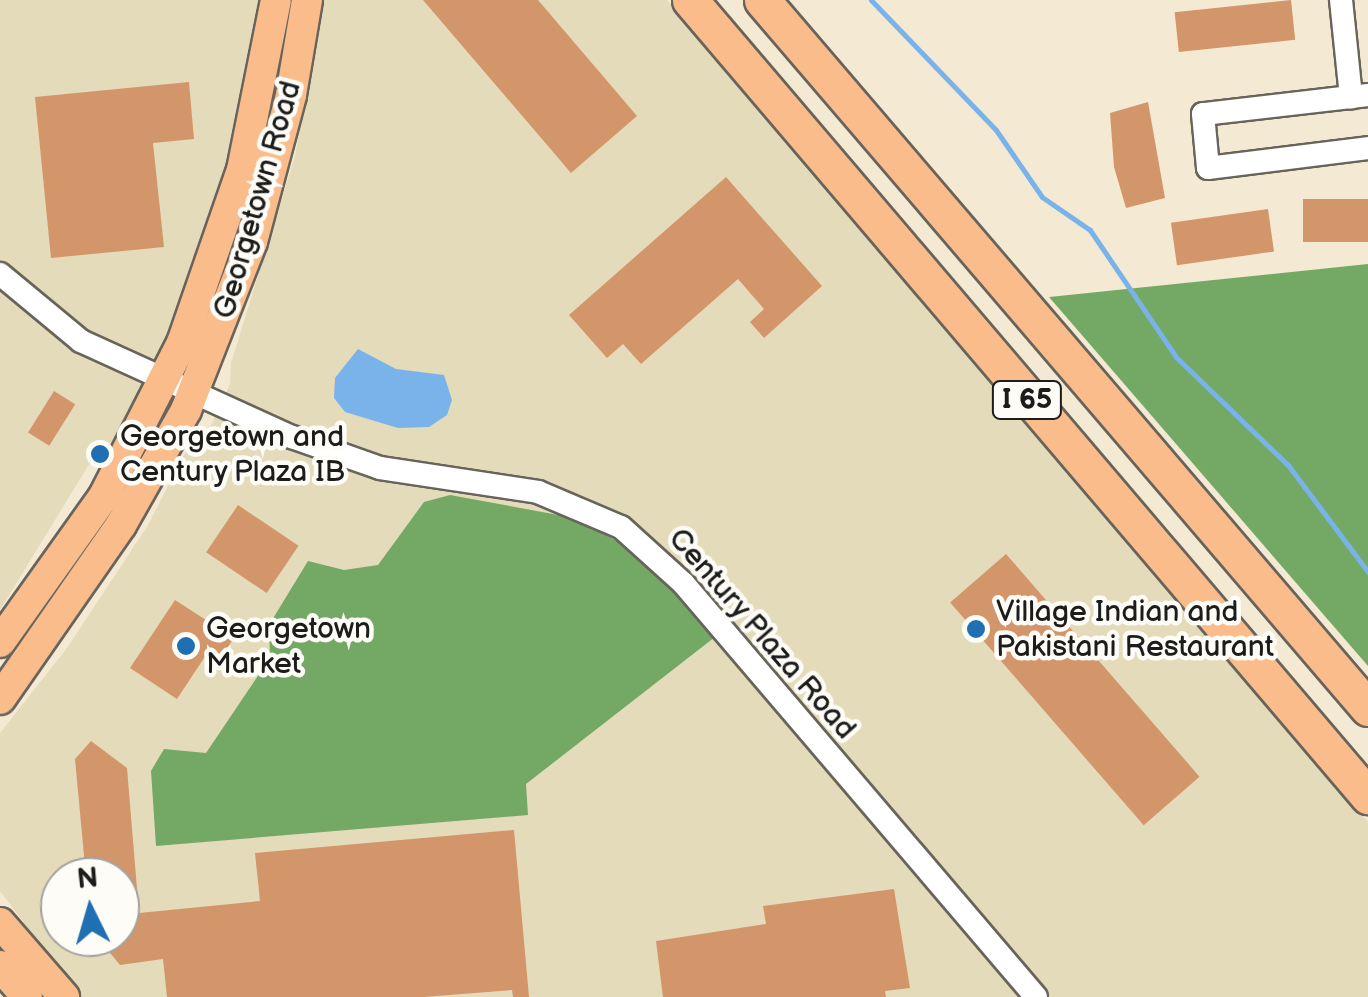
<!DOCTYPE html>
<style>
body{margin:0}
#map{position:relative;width:1368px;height:997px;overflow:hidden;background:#f4ead3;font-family:"Balsamiq Sans",sans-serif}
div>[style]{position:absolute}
.built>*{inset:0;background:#e4dbba}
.forest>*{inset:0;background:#74a965}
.water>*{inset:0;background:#7ab2ea}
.stream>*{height:5px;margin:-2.5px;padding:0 2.5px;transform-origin:2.5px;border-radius:2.5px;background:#7ab2ea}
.building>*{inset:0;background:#d3966b;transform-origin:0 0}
.roads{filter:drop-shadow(2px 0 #68645c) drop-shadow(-2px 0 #68645c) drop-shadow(0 2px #68645c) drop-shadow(0 -2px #68645c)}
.minor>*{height:22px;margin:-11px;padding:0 11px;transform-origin:11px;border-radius:11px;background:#fff}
.major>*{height:30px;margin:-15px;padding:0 15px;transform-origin:15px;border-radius:15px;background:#f9bc8a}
.highway>*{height:35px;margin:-17.5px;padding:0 17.5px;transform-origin:17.5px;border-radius:17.5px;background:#f9bc8a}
.dots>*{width:28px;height:28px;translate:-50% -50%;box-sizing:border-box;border:5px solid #fdfcf7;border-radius:50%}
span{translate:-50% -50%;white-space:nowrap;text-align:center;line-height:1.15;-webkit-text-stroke:9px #fdfcf7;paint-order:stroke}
.shield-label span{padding:2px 8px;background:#fdfcf7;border:2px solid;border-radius:8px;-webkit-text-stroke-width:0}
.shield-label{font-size:28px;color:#1c1c1c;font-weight:700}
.street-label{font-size:30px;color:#1c1c1c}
.poi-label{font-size:30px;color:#1c1c1c}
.left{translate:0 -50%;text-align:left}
.north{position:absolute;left:40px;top:857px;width:100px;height:100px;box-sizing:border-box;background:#fdfcf7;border:2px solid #a3a29f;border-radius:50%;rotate:355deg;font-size:28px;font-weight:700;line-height:40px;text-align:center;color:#1c1c1c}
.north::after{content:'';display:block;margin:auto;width:35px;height:45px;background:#1f6fb2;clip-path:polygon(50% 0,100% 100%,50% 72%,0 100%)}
</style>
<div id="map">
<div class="built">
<i style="clip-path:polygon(0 0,262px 0,224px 176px,162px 347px,111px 444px,88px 466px,0 610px)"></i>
<i style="clip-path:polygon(evenodd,323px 0,667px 0,1368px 822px,1368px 997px,80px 997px,0 891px,0 733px,67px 648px,148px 525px,186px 451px,207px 434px,230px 384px,231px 363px,295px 156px,323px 0,60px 877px,120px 877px,120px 937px,60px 937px,60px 877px)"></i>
</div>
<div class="forest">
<i style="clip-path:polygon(1368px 264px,1368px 666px,1049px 297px)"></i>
<i style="clip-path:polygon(450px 495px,580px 519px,648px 560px,715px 637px,526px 784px,528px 815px,156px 846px,151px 771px,164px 749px,206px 753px,270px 658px,269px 625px,308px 561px,344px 570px,378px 565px,424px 502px)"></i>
</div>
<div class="water">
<i style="clip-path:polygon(358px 349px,396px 369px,444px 375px,452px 400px,447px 415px,429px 427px,398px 428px,345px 412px,334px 398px,335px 378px)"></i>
</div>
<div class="stream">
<i style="left:871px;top:0;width:180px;rotate:46.1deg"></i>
<i style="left:996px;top:130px;width:81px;rotate:55.5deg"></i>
<i style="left:1042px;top:197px;width:58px;rotate:34.5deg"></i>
<i style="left:1090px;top:230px;width:153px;rotate:55.9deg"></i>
<i style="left:1176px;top:357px;width:156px;rotate:44deg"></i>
<i style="left:1288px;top:465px;width:134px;rotate:53.2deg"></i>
</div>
<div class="building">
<i style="clip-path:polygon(423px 0,538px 0,637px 116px,571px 173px)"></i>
<i style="left:1291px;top:0;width:40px;height:117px;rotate:84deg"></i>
<i style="clip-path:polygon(189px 82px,194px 139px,153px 143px,164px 247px,51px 258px,35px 97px)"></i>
<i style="clip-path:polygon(1148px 102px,1165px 198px,1126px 208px,1114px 167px,1110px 113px)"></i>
<i style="clip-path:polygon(726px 177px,822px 286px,764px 338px,750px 322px,764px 309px,738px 279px,641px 364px,623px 344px,607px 358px,569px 315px)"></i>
<i style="left:1368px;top:199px;width:43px;height:65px;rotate:90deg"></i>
<i style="left:1268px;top:209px;width:43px;height:98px;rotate:82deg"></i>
<i style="left:54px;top:391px;width:25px;height:49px;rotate:32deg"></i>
<i style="left:238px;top:505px;width:73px;height:57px;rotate:34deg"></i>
<i style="left:1006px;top:554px;width:295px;height:74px;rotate:49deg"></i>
<i style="clip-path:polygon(175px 600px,234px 638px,218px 662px,206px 655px,177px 699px,130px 668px)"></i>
<i style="clip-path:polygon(91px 741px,127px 768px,139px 913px,260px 901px,255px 853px,514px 830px,529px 997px,513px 997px,512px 990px,424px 997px,167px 997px,163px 959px,120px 965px,97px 937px,120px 937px,120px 877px,86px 877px,75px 759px)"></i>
<i style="clip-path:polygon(894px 889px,910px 988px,885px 991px,886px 997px,663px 997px,656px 941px,766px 924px,763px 906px)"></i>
</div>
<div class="roads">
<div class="minor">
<i style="left:1341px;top:0;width:98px;rotate:84.1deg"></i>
<i style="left:1368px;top:95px;width:166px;rotate:173.4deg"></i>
<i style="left:1203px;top:114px;width:54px;rotate:84.7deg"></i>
<i style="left:1208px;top:168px;width:161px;rotate:-7.1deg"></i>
<i style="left:0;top:274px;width:105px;rotate:39.6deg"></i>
<i style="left:81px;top:341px;width:232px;rotate:24.5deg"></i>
<i style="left:292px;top:437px;width:93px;rotate:19.4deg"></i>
<i style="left:380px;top:468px;width:160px;rotate:8.6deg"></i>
<i style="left:538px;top:492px;width:90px;rotate:22.9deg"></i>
<i style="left:621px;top:527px;width:84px;rotate:42.1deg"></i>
<i style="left:683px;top:583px;width:544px;rotate:49.55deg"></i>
</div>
<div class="major">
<i style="left:0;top:642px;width:179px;rotate:-54.5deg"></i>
<i style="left:104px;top:496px;width:172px;rotate:-63deg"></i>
<i style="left:182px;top:343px;width:183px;rotate:-70.9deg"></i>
<i style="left:242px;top:170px;width:173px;rotate:-78.7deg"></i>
<i style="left:0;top:699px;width:212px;rotate:-55.2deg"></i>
<i style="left:121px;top:525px;width:132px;rotate:-60.5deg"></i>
<i style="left:186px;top:410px;width:180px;rotate:-68.6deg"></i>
<i style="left:252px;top:242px;width:152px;rotate:-75.1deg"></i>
<i style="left:291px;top:95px;width:96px;rotate:-80.4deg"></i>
<i style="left:0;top:923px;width:98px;rotate:49.1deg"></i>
<i style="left:0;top:966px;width:41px;rotate:48.9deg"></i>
</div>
<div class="highway">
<i style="left:690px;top:0;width:1046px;rotate:49.58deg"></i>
<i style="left:762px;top:0;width:932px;rotate:49.44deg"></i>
</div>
</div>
<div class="dots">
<i style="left:100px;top:454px;background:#1f6fb2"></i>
<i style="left:976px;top:629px;background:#1f6fb2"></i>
<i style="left:186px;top:646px;background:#1f6fb2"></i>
</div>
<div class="shield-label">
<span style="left:1027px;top:400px">I 65</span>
</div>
<div class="street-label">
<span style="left:258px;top:200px;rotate:-74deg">Georgetown Road</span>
<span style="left:762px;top:634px;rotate:49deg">Century Plaza Road</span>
</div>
<div class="poi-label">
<span class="left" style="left:120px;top:454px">Georgetown and<br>Century Plaza IB</span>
<span class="left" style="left:996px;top:629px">Village Indian and<br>Pakistani Restaurant</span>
<span class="left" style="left:206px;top:646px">Georgetown<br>Market</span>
</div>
<div class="north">N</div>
</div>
